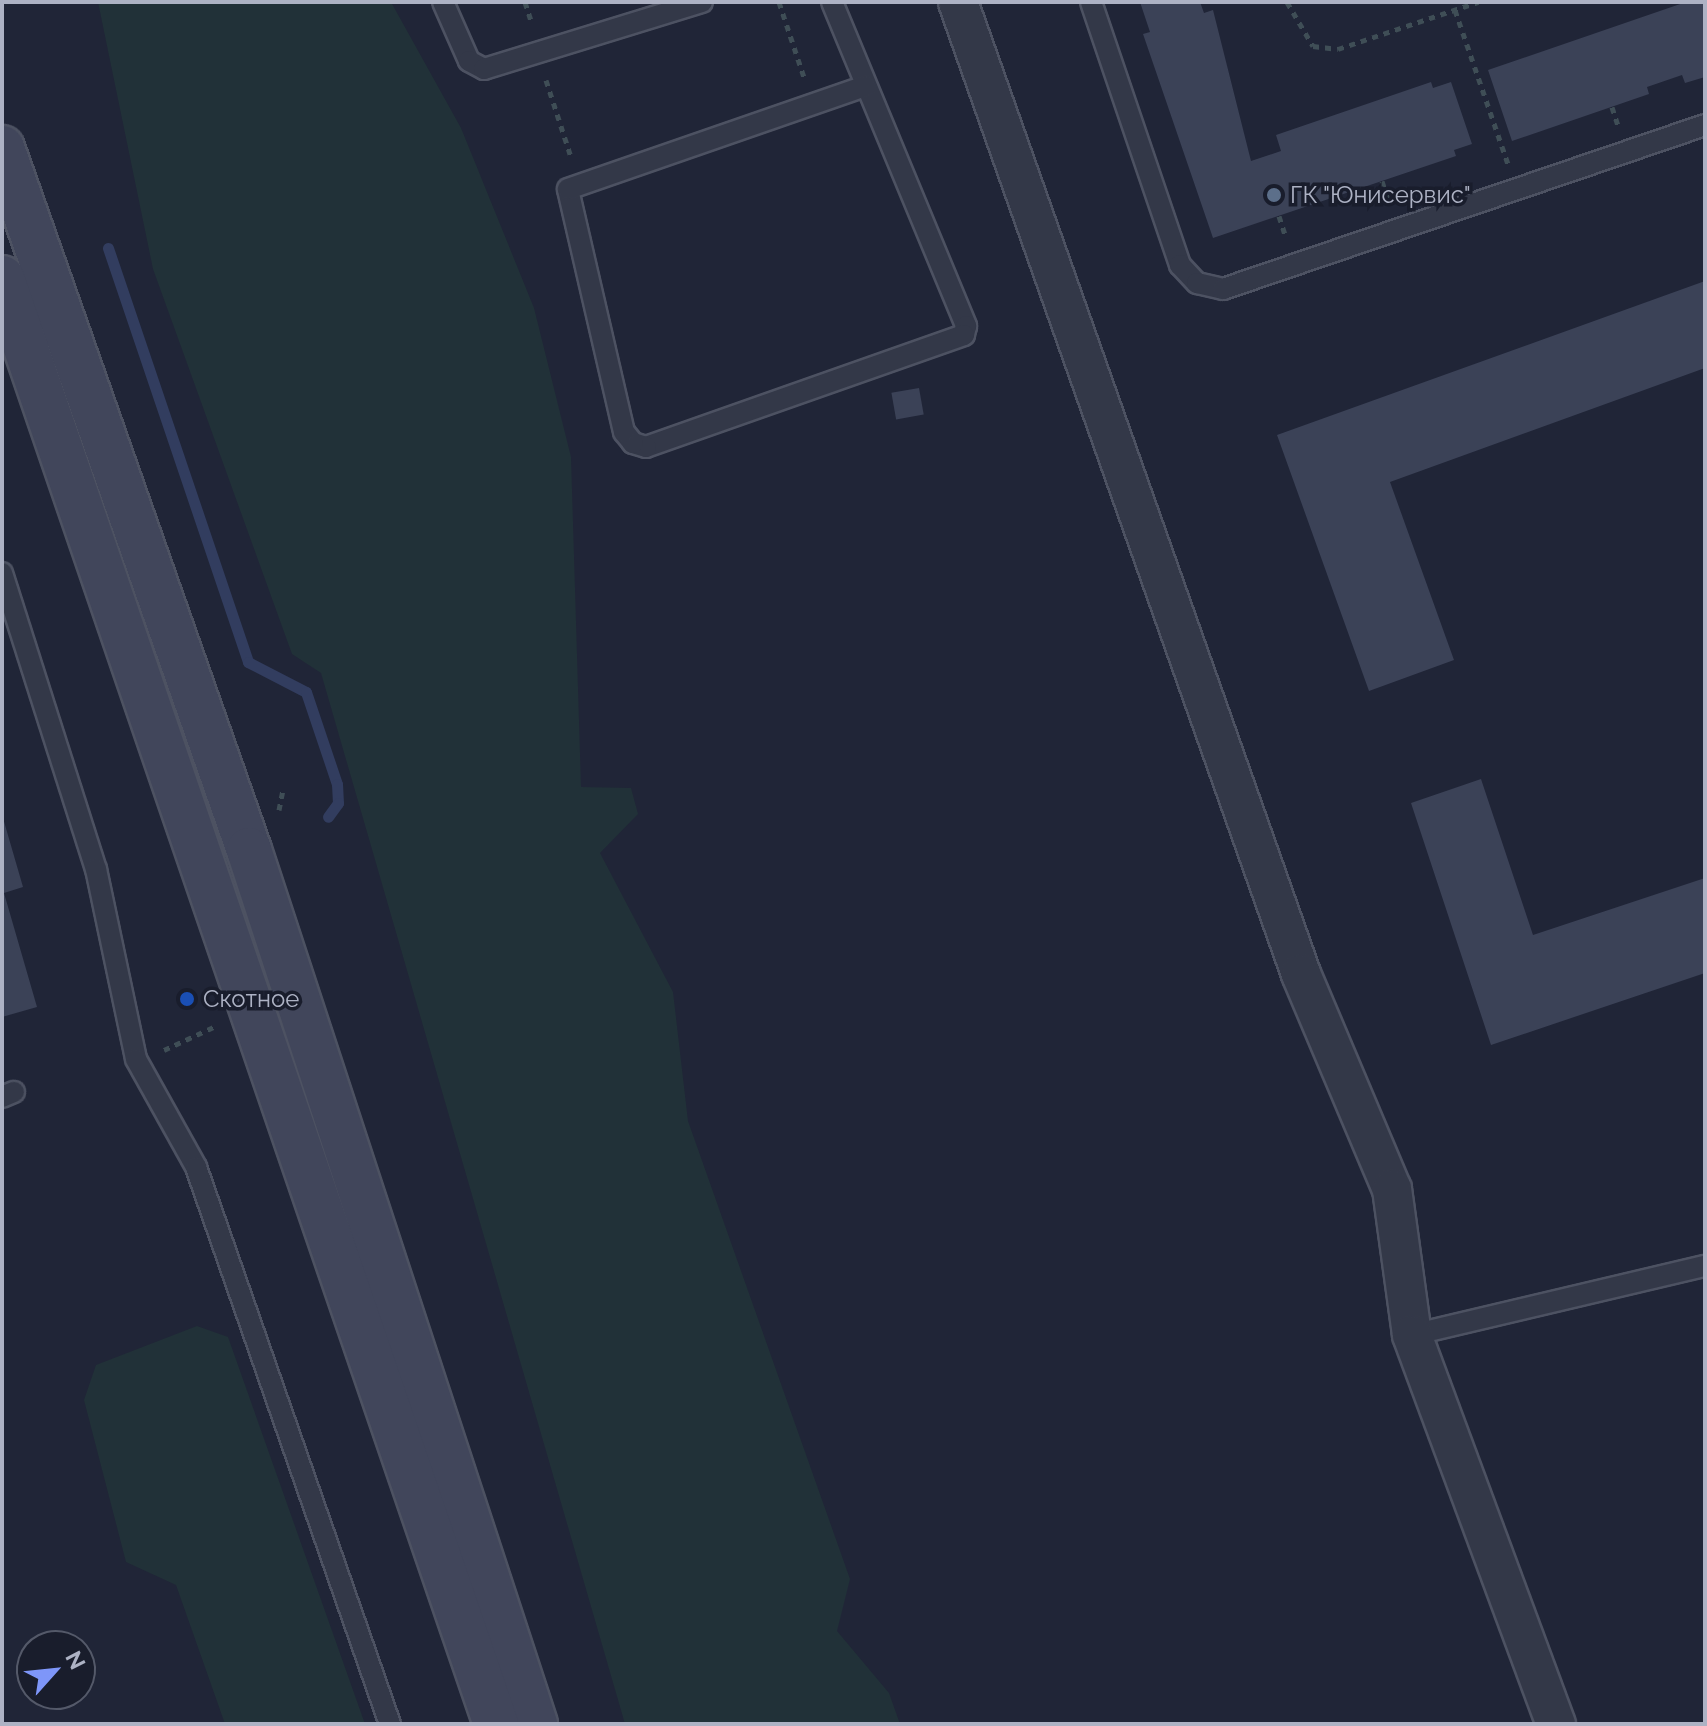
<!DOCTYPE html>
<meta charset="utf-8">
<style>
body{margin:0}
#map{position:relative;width:1707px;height:1726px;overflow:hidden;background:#202537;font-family:Raleway,sans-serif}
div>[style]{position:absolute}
.green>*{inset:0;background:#213138}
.stream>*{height:11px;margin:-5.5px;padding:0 5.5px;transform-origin:5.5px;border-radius:5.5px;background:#323d5f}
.building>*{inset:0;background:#3b4257;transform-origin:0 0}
.path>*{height:5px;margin-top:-2.5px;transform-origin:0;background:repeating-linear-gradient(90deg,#3f4e56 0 6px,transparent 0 12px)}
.roads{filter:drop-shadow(2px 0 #4d5262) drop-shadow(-2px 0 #4d5262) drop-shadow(0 2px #4d5262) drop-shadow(0 -2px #4d5262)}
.lane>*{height:20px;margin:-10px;padding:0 10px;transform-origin:10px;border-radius:10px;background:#333848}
.street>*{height:38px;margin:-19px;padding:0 19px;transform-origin:19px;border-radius:19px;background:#333848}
.secondary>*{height:44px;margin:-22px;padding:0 22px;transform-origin:22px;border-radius:22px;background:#41465b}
.dots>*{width:22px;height:22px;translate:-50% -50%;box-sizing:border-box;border:4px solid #191d2c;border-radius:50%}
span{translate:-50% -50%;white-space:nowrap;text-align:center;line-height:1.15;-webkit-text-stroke:7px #191d2c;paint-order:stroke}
.poi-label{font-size:24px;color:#adb2c4}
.left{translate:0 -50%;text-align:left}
.frame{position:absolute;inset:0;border:4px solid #adb2c4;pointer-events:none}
.north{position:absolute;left:16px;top:1630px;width:80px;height:80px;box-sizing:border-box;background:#191d2c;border:2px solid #545969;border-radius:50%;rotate:63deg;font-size:22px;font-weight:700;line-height:32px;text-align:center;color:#adb2c4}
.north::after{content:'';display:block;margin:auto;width:28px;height:36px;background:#7e96f9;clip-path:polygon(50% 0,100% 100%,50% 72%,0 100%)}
</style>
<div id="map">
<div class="green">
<i style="clip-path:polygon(98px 2px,391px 2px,461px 128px,534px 308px,571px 457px,581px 787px,631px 788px,638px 814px,600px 853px,673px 992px,688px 1121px,850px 1579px,837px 1631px,889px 1693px,900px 1724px,625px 1724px,321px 673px,292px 654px,153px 269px)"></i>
<i style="clip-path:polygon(197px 1326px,228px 1337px,365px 1724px,225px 1724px,176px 1585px,126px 1562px,84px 1400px,96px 1365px)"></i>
</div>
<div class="stream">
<i style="left:108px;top:248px;width:437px;rotate:71.3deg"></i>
<i style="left:248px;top:662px;width:65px;rotate:27.3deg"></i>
<i style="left:306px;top:692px;width:97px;rotate:71.4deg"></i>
<i style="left:337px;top:784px;width:19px;rotate:87deg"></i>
<i style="left:338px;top:803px;width:17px;rotate:126deg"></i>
</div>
<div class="building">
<i style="clip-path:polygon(1140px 2px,1200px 2px,1204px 13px,1213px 10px,1251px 161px,1281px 151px,1276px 135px,1431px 82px,1433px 88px,1451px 82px,1472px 144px,1454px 150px,1456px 156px,1213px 238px,1143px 34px,1150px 32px)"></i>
<i style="clip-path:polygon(1686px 2px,1705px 2px,1705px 77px,1685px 83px,1682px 75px,1647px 87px,1649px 94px,1512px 141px,1488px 70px)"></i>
<i style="clip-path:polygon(1705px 281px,1705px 368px,1390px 482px,1454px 660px,1369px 691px,1277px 435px)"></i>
<i style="left:919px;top:388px;width:27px;height:28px;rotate:80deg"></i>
<i style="clip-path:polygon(1481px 779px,1533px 935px,1705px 878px,1705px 973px,1491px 1045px,1411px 803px)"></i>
<i style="clip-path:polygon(3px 818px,23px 887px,4px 893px,37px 1007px,2px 1017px)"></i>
</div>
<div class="path">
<i style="left:525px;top:2px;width:23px;rotate:72deg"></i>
<i style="left:779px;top:2px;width:82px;rotate:71.6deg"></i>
<i style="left:1287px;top:2px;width:51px;rotate:59.4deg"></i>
<i style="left:1313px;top:46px;width:25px;rotate:7deg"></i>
<i style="left:1338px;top:49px;width:148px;rotate:-18.6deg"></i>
<i style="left:1455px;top:10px;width:163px;rotate:71deg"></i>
<i style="left:546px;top:80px;width:81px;rotate:72deg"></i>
<i style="left:1612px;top:107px;width:19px;rotate:72deg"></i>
<i style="left:1382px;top:181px;width:23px;rotate:72deg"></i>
<i style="left:1279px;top:216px;width:23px;rotate:72deg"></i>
<i style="left:279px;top:810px;width:20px;rotate:-79deg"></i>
<i style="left:164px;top:1050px;width:57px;rotate:-24.8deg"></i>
</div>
<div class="roads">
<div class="lane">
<i style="left:443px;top:2px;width:64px;rotate:66.2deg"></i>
<i style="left:469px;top:61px;width:17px;rotate:28deg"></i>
<i style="left:484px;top:69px;width:228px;rotate:-17.1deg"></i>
<i style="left:832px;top:2px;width:351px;rotate:67.5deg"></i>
<i style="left:966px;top:326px;width:9px;rotate:103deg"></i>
<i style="left:964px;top:335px;width:337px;rotate:160.6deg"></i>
<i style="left:646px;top:447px;width:14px;rotate:-163deg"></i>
<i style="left:633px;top:443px;width:14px;rotate:-129deg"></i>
<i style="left:624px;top:432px;width:249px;rotate:-103deg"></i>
<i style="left:568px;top:189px;width:315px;rotate:-19.1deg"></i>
<i style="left:1091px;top:2px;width:278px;rotate:71.3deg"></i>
<i style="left:1180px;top:265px;width:25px;rotate:47deg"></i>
<i style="left:1197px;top:283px;width:27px;rotate:13deg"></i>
<i style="left:1223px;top:289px;width:509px;rotate:-18.79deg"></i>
<i style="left:2px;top:573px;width:311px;rotate:72.4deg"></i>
<i style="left:96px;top:869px;width:194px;rotate:78.1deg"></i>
<i style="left:136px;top:1059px;width:124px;rotate:60.9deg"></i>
<i style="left:196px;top:1167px;width:590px;rotate:70.8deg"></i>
<i style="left:2px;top:1097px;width:13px;rotate:-23deg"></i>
<i style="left:1412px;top:1335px;width:301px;rotate:-13.3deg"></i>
</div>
<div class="street">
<i style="left:958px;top:2px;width:1031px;rotate:70.56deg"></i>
<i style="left:1301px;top:974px;width:233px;rotate:67.1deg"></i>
<i style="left:1392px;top:1189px;width:147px;rotate:82.2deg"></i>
<i style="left:1412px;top:1335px;width:415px;rotate:69.7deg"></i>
</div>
<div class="secondary">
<i style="left:2px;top:148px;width:744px;rotate:70.62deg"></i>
<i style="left:249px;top:850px;width:920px;rotate:71.88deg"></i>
<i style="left:2px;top:278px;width:1528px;rotate:71.14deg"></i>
</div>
</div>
<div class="dots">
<i style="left:1274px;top:195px;background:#5c6f8a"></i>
<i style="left:187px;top:999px;background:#1a4fb4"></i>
</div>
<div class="poi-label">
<span class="left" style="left:1290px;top:195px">ГК "Юнисервис"</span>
<span class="left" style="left:203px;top:999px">Скотное</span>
</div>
<div class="frame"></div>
<div class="north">N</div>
</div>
